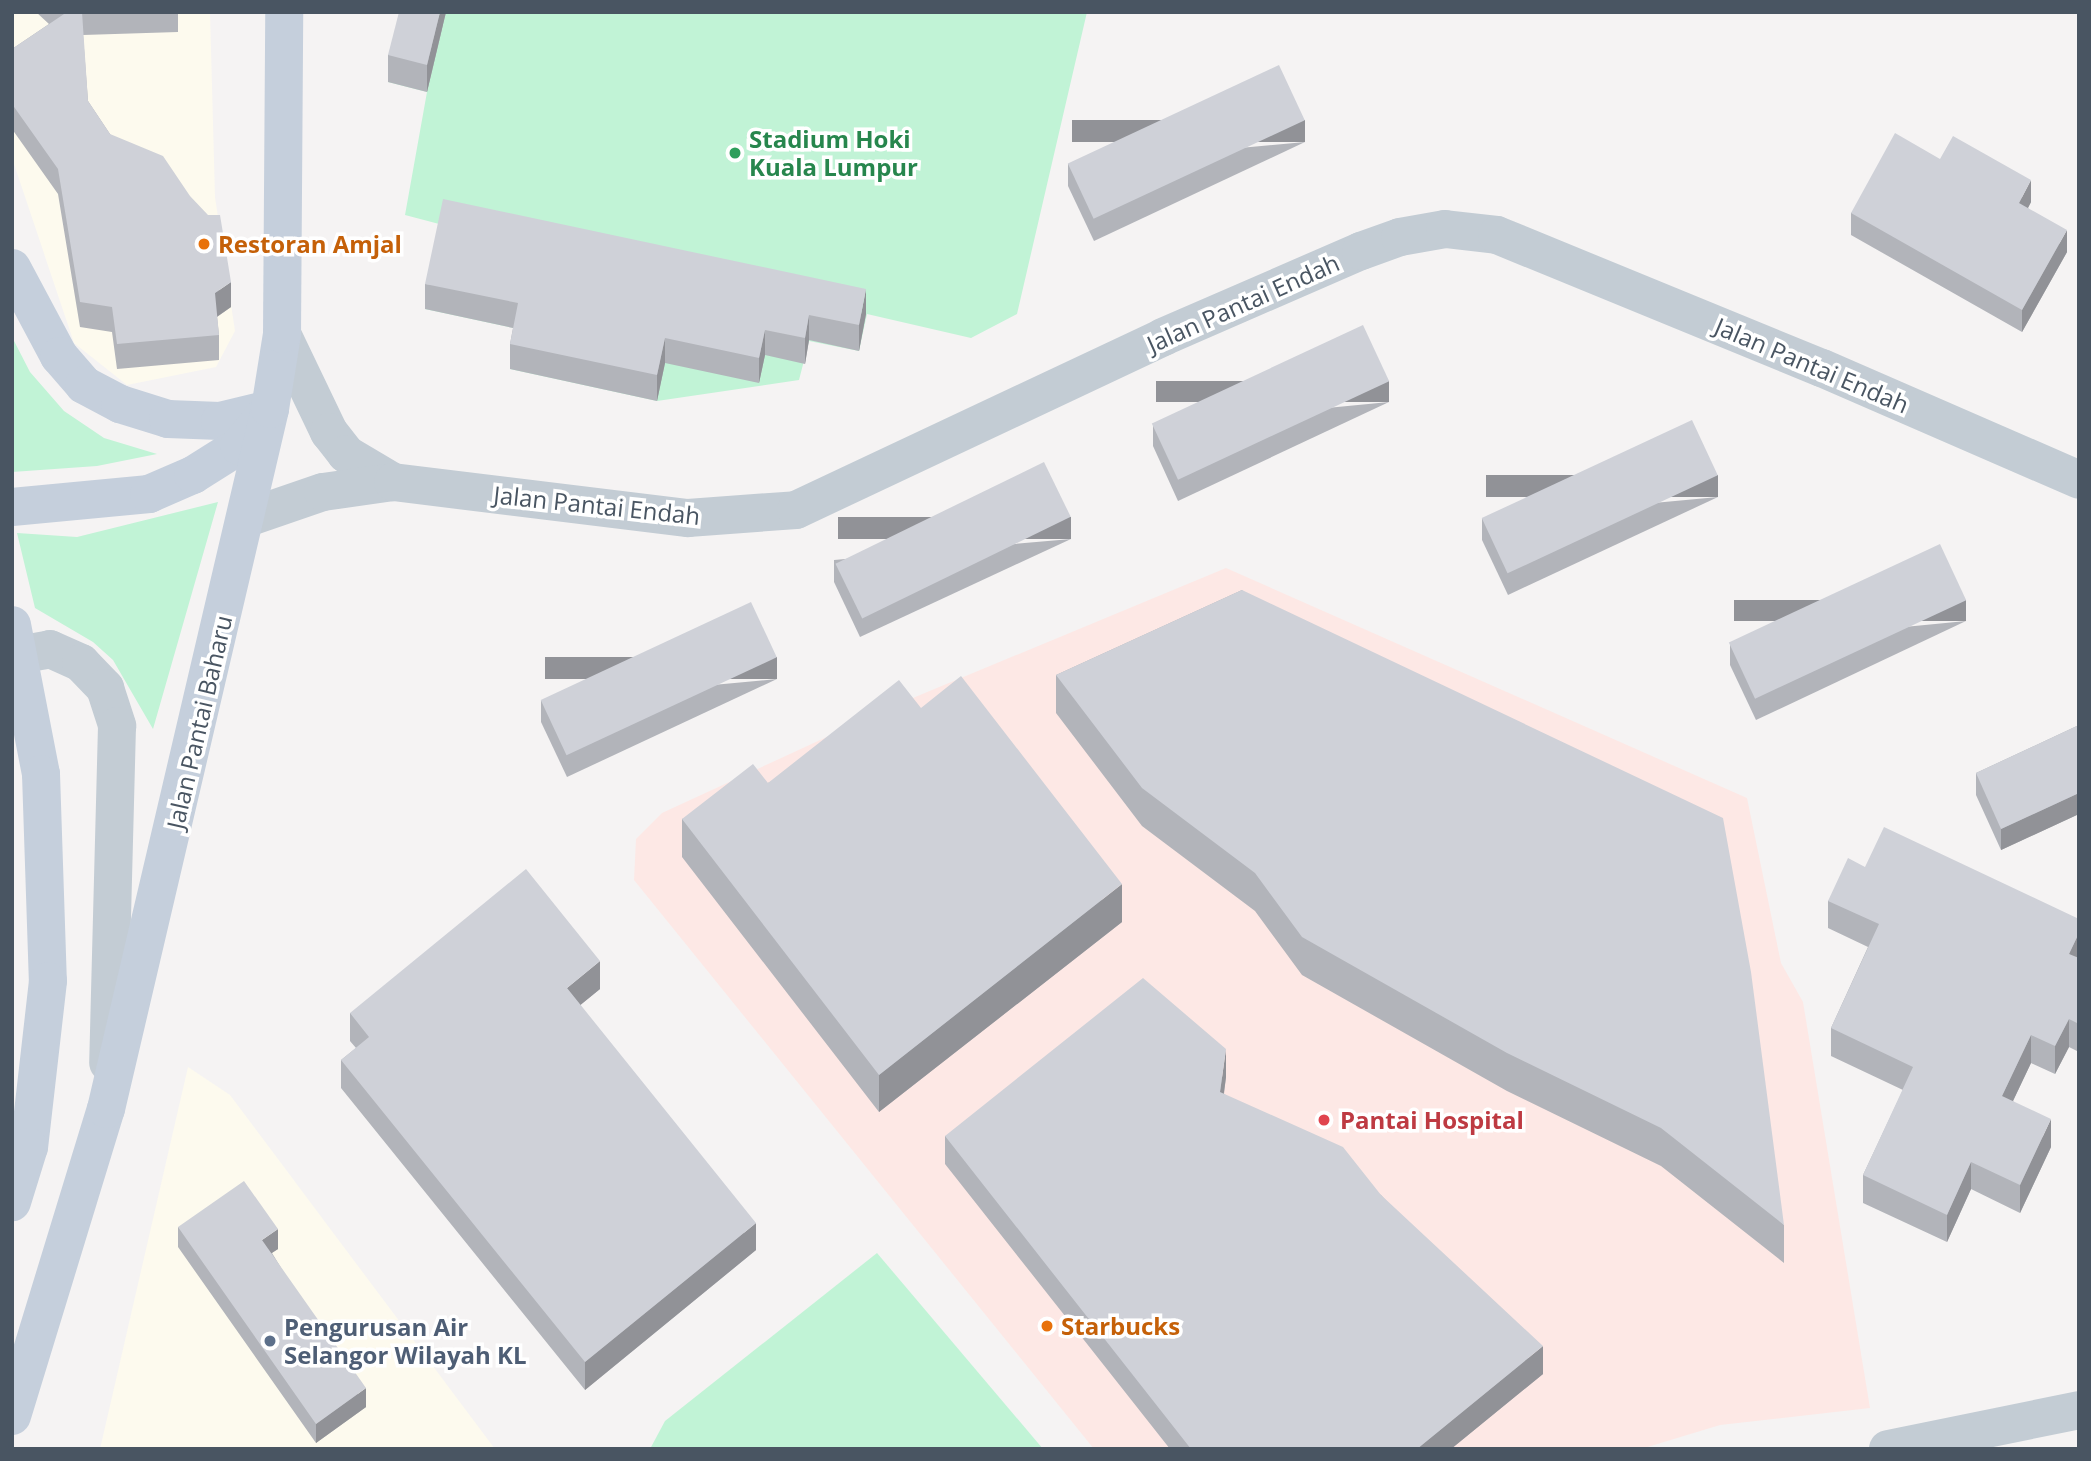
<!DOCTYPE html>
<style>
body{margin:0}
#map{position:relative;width:2091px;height:1461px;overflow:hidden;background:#f5f3f3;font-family:"Open Sans",sans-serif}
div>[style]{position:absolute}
.commercial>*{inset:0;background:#fdfaee}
.medical>*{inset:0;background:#fde8e5}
.green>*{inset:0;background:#c1f3d6}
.minor>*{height:38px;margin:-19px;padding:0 19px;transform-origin:19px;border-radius:19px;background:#c3ccd4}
.tertiary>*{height:38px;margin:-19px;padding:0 19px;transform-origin:19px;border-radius:19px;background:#c3ccd4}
.secondary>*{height:38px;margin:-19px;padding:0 19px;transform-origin:19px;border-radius:19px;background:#c5cfdc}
.wall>*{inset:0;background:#b2b4ba}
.shaded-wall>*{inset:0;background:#919297;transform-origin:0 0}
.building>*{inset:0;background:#cfd1d8;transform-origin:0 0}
.dots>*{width:19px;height:19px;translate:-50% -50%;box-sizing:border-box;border:4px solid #fff;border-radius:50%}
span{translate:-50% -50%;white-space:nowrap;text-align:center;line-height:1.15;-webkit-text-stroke:7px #fff;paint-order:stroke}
.leisure-label{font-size:24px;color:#27864d;font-weight:700}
.left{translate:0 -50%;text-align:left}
.food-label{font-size:24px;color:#c56008;font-weight:700}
.street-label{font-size:24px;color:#495562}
.health-label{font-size:24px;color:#be3a42;font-weight:700}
.service-label{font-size:24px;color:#4e5e75;font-weight:700}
.frame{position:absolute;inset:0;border:14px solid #495562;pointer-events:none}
</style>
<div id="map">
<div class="commercial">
<i style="clip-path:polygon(12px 12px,210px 12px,215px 197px,235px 331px,216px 367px,127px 385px,74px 343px,12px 158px)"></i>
<i style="clip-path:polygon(188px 1067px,230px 1095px,495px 1449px,100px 1449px)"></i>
</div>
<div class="medical">
<i style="clip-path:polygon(1226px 568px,1747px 798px,1781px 963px,1803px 1002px,1870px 1408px,1720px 1425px,1641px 1449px,1094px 1449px,634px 880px,636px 839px,662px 813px,896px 705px)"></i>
</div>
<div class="green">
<i style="clip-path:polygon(405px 12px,1087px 12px,1017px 314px,971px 338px,867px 314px,859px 351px,809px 341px,799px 380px,657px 401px,510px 369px,518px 329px,425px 309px,443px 225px,405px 215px,427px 92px,388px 82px)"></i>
<i style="clip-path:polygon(12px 337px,30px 372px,64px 411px,104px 438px,157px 454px,97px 466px,12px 472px)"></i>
<i style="clip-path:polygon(218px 502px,153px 729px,113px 660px,93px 642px,35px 608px,17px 533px,77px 537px)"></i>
<i style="clip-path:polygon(877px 1253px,1043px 1449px,650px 1449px,665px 1421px)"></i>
</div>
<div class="minor">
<i style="left:282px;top:334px;width:109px;rotate:64.4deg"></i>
<i style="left:329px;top:432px;width:28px;rotate:52deg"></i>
<i style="left:346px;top:454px;width:55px;rotate:30.8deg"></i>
<i style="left:247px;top:518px;width:80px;rotate:-18.9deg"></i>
<i style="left:323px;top:492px;width:71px;rotate:-8.1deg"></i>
<i style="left:393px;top:482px;width:297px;rotate:7deg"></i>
<i style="left:688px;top:518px;width:108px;rotate:-4.2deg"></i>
<i style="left:796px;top:510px;width:406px;rotate:-25.2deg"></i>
<i style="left:1163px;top:337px;width:216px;rotate:-23.5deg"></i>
<i style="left:1361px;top:251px;width:41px;rotate:-19.7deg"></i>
<i style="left:1400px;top:237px;width:46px;rotate:-10.1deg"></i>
<i style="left:1445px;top:229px;width:52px;rotate:6.6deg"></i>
<i style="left:1497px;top:235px;width:351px;rotate:22.3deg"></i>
<i style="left:1822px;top:368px;width:280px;rotate:23.5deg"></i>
<i style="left:12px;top:656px;width:39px;rotate:-10deg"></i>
<i style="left:50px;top:649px;width:34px;rotate:24deg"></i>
<i style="left:81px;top:663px;width:35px;rotate:46deg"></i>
<i style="left:105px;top:688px;width:40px;rotate:72deg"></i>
<i style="left:117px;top:726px;width:337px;rotate:91.5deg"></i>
</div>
<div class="tertiary">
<i style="left:1888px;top:1449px;width:195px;rotate:-11.5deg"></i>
</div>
<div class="secondary">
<i style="left:12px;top:268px;width:100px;rotate:61.9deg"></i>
<i style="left:59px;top:356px;width:38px;rotate:49deg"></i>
<i style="left:84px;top:385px;width:41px;rotate:27.8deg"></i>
<i style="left:120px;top:404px;width:50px;rotate:17.4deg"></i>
<i style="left:168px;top:419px;width:52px;rotate:2.2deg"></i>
<i style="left:220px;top:421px;width:51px;rotate:-13.5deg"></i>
<i style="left:12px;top:507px;width:138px;rotate:-5.4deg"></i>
<i style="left:149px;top:494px;width:48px;rotate:-23.4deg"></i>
<i style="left:193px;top:475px;width:54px;rotate:-32.2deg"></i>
<i style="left:239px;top:446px;width:47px;rotate:-50.2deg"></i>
<i style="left:12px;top:625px;width:152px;rotate:79deg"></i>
<i style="left:41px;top:774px;width:207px;rotate:88.1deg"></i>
<i style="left:48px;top:981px;width:167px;rotate:96.5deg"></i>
<i style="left:29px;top:1147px;width:58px;rotate:107.2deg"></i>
<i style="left:12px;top:1416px;width:321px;rotate:-73deg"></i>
<i style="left:106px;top:1109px;width:719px;rotate:-76.81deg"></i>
<i style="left:270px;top:409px;width:76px;rotate:-80.9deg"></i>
<i style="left:282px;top:334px;width:322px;rotate:-89.6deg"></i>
</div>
<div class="wall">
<i style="clip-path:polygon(36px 12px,178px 12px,178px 32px,83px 35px,88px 101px,110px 134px,231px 307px,217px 317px,219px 335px,219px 360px,117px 369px,112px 332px,80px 327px,58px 194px,12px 129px,12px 49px,49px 24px)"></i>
<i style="clip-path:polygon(446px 12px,427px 92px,388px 82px,388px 55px)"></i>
<i style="clip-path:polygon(1305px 142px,1094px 241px,1068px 186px,1068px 164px)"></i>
<i style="clip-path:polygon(1940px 159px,2031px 202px,2028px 208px,2067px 252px,2022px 332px,1851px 235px,1851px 213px)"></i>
<i style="clip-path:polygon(425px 284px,866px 314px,859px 351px,809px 340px,805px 364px,765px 355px,759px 383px,665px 363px,657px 401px,510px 369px,510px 344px,513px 328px,425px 309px)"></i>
<i style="clip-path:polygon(1389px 402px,1178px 501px,1153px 446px,1153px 425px)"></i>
<i style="clip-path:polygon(1718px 497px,1508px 595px,1482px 540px,1482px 519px)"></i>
<i style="clip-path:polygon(1071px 539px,860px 637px,834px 582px,834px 560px)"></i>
<i style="clip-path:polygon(1242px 590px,1784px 1225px,1784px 1263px,1661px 1166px,1507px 1091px,1302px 975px,1255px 911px,1142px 826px,1056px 713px,1056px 675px)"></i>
<i style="clip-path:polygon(1966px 621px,1756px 720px,1730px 665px,1730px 644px)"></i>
<i style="clip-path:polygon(777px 679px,567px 777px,541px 722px,541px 701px)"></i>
<i style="clip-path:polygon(921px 708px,1122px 922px,879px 1112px,682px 857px,682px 819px,768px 783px)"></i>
<i style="clip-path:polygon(2079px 725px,2079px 814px,2001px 850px,1976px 795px,1976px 773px)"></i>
<i style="clip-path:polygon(1865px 867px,2079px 919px,2079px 1052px,2069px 1047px,2055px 1074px,2031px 1063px,2013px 1101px,2051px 1147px,2020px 1213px,1971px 1189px,1947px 1242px,1863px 1203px,1863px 1175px,1903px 1090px,1831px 1056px,1831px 1028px,1868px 947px,1828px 928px,1828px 901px)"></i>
<i style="clip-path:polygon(600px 989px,580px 1005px,756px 1250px,585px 1390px,341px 1088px,341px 1060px,356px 1048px,350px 1041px,350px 1013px)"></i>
<i style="clip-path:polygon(1226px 1077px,1224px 1094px,1381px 1195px,1543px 1374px,1451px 1449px,1170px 1449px,945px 1164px,945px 1136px)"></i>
<i style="clip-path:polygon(178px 1227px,278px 1249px,272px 1253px,366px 1407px,316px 1443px,178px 1247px)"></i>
</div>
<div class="shaded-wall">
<i style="clip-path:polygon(440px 12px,446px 12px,427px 92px,427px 65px)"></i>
<i style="left:1305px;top:120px;width:22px;height:233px;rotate:90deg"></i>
<i style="clip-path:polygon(2031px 180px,2031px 202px,2019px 225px,2019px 203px)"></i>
<i style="clip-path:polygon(2067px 230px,2067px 252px,2022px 332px,2022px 310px)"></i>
<i style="clip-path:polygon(231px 282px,231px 307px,215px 318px,215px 293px)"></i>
<i style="clip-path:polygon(866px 289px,866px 314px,859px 351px,859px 325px)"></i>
<i style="clip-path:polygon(809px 315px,809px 340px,805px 364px,805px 338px)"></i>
<i style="clip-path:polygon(765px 330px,765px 355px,759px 383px,759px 358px)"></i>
<i style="clip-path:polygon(665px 338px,665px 363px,657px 401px,657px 375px)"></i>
<i style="left:1389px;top:381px;width:21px;height:233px;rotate:90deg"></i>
<i style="left:1718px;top:475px;width:22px;height:232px;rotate:90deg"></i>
<i style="left:1071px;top:517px;width:22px;height:233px;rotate:90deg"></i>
<i style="left:1966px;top:600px;width:21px;height:232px;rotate:90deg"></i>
<i style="left:777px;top:657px;width:22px;height:232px;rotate:90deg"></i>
<i style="clip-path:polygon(2079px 793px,2079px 814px,2001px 850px,2001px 829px)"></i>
<i style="clip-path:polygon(1122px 884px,1122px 922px,879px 1112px,879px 1075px)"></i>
<i style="clip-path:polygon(2079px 933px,2079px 961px,2069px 954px)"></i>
<i style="clip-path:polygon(600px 961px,600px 989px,567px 1016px,567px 988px)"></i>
<i style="clip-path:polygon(2069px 1019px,2069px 1047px,2055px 1074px,2055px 1046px)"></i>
<i style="clip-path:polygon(2031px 1035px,2031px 1063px,2002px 1124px,2002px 1096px)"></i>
<i style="clip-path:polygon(1226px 1049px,1226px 1077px,1220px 1120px,1220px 1092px)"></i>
<i style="clip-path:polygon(2051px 1119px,2051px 1147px,2020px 1213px,2020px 1185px)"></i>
<i style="clip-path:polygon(1971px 1162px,1971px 1189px,1947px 1242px,1947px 1215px)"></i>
<i style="clip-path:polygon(756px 1223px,756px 1250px,585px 1390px,585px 1362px)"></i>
<i style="clip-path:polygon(278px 1229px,278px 1249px,262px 1259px,262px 1240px)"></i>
<i style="clip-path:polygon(1543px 1346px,1543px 1374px,1451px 1449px,1417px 1449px)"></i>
<i style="clip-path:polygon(366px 1388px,366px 1407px,316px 1443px,316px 1424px)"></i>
</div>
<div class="building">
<i style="clip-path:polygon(67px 12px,82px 12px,88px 101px,110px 134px,163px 156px,190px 196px,208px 215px,220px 215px,231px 282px,215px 293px,219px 335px,117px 344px,112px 307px,80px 302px,58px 169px,12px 104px,12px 49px)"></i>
<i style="clip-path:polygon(399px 12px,440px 12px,427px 65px,388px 55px)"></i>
<i style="left:1279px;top:65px;width:61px;height:233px;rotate:65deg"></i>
<i style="clip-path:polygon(1895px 133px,1940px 159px,1953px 136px,2031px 180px,2019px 203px,2067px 230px,2022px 310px,1851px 213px)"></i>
<i style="clip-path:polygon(443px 199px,866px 289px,859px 325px,809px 315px,805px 338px,765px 330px,759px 358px,665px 338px,657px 375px,510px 344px,518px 303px,425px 284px)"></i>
<i style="left:1363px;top:325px;width:62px;height:233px;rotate:65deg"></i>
<i style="left:1692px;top:420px;width:61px;height:232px;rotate:65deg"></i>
<i style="left:1044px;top:462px;width:61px;height:232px;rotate:64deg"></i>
<i style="left:1940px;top:544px;width:62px;height:233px;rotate:65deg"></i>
<i style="clip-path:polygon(1242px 590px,1723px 818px,1751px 972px,1784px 1225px,1661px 1128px,1507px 1053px,1302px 937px,1255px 873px,1142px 788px,1056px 675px)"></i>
<i style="left:751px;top:602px;width:61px;height:232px;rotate:65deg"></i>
<i style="clip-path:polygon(961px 676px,1122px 884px,879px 1075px,682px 819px,753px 764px,768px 783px,899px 680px,921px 708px)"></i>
<i style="clip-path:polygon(2079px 725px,2079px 793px,2001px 829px,1976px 773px)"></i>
<i style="clip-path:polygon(1884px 827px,2079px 919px,2079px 933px,2069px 954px,2079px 958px,2079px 1024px,2069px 1019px,2055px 1046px,2031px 1035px,2002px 1096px,2051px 1119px,2020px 1185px,1971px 1162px,1947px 1215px,1863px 1175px,1913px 1067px,1831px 1028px,1879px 924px,1828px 901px,1848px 858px,1865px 867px)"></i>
<i style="clip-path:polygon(526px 869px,600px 961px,567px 988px,756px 1223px,585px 1362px,341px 1060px,369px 1037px,350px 1013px)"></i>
<i style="clip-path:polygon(1143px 978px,1226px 1049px,1220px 1092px,1343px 1147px,1381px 1195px,1543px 1346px,1417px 1449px,1191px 1449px,945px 1136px)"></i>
<i style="clip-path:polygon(244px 1181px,278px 1229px,262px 1240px,366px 1388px,316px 1424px,178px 1227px)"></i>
</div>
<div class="dots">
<i style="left:735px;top:153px;background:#2e9e5b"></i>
<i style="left:204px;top:244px;background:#e8710a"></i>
<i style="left:1324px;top:1120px;background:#e0444e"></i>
<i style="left:1047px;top:1326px;background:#e8710a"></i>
<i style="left:270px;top:1341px;background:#5c6f8a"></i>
</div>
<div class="leisure-label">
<span class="left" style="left:749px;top:153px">Stadium Hoki<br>Kuala Lumpur</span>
</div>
<div class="food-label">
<span class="left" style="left:218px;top:244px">Restoran Amjal</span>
<span class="left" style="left:1061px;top:1326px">Starbucks</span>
</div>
<div class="street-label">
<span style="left:1243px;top:303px;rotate:-24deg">Jalan Pantai Endah</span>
<span style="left:1812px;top:365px;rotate:23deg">Jalan Pantai Endah</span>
<span style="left:597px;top:505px;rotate:6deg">Jalan Pantai Endah</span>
<span style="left:199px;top:722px;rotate:-77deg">Jalan Pantai Baharu</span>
</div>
<div class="health-label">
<span class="left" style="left:1340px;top:1120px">Pantai Hospital</span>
</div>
<div class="service-label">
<span class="left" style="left:284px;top:1341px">Pengurusan Air<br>Selangor Wilayah KL</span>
</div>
<div class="frame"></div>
</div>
